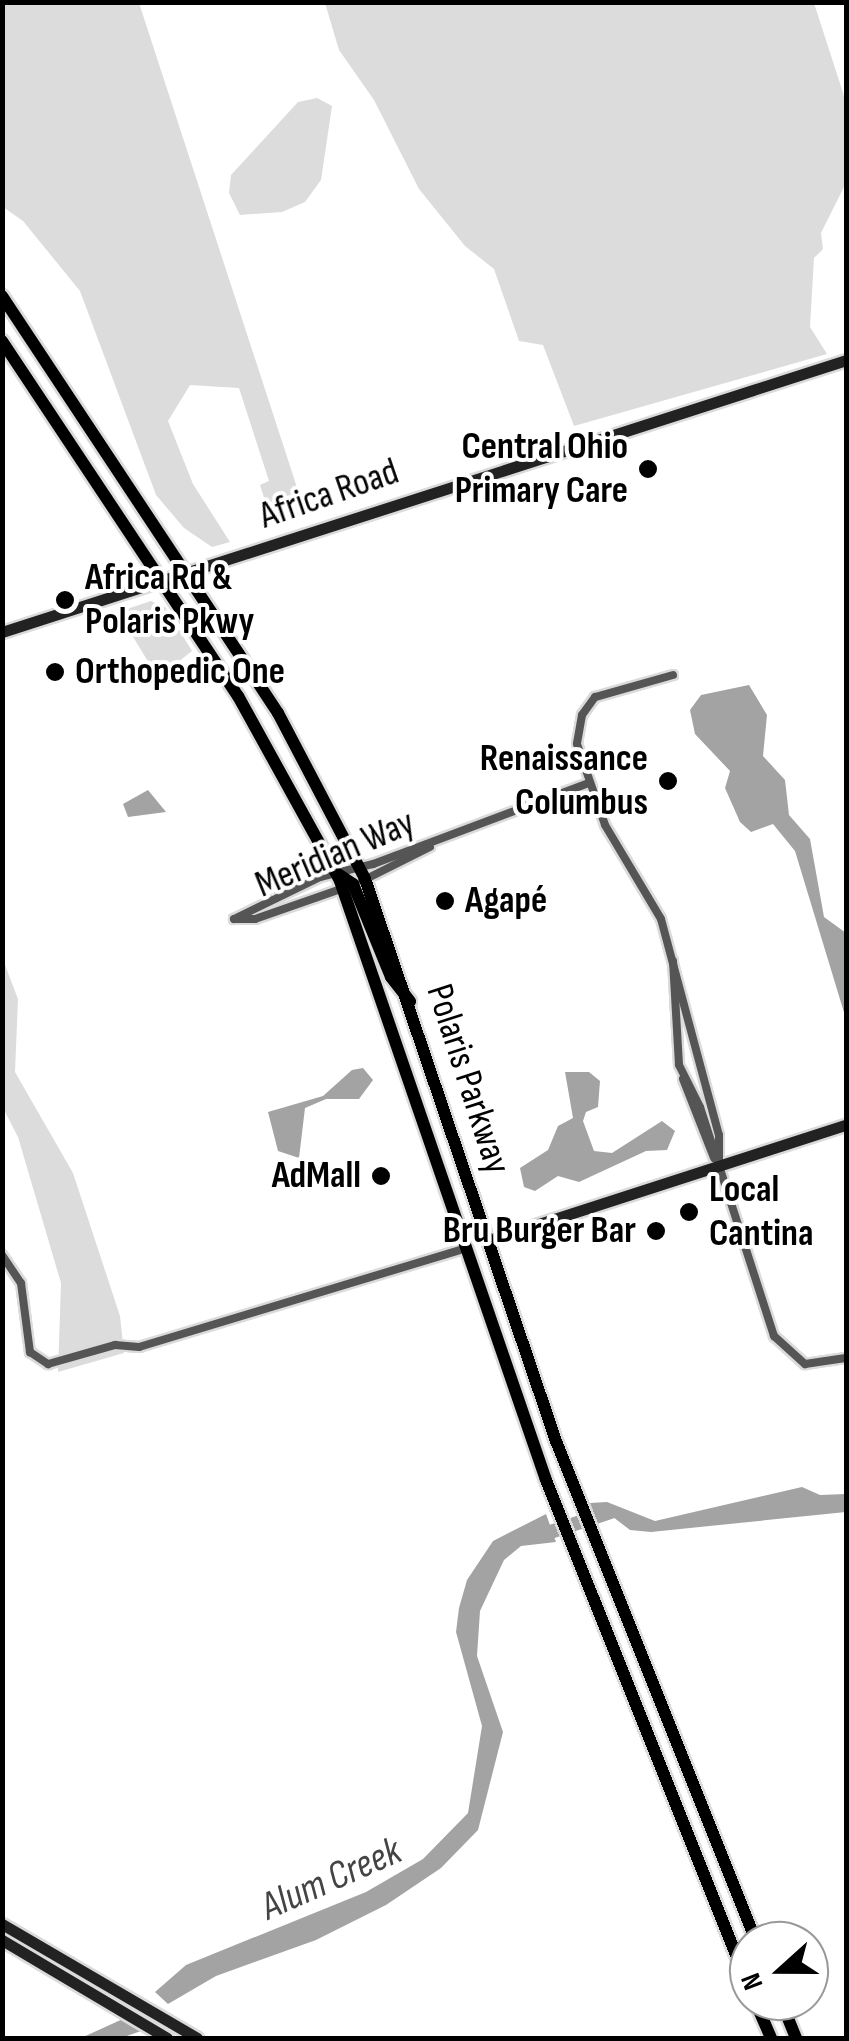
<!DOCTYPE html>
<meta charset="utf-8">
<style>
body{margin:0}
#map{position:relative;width:849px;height:2041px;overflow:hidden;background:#fff;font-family:"Sofia Sans Condensed",sans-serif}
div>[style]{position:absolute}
.green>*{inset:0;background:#dcdcdc}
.water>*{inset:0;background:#a3a3a3}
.river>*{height:14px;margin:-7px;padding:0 7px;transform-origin:7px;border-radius:7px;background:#a3a3a3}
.roads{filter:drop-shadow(2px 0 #dbdbdb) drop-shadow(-2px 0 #dbdbdb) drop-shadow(0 2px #dbdbdb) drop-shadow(0 -2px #dbdbdb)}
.street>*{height:8px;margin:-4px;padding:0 4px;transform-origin:4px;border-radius:4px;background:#555}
.secondary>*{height:11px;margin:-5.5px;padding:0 5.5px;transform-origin:5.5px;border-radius:5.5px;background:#222}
.primary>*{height:12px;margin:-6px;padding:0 6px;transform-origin:6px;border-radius:6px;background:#000}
.dots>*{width:28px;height:28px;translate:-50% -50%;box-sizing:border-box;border:5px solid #fff;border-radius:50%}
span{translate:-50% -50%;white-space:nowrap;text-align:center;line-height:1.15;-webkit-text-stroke:8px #fff;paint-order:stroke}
.poi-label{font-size:38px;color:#000;font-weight:700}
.right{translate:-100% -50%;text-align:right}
.left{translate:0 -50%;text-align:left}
.street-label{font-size:38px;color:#000}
.water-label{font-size:40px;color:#444;font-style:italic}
.frame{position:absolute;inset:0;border:5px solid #000;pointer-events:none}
.north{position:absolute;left:729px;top:1921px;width:100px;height:100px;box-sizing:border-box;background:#fff;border:2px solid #999;border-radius:50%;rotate:249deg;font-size:28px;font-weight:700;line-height:40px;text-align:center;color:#000}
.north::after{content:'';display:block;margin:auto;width:35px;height:45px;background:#000;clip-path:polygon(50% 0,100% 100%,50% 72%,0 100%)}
</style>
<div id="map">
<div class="green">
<i style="clip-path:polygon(2px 3px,139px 3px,306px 515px,271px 519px,260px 485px,269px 481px,239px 388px,190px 385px,168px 421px,193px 484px,230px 542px,212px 547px,184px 528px,156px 495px,80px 291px,23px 221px,3px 207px)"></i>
<i style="clip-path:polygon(325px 3px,814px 3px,846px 102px,846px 183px,821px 233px,823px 249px,814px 258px,810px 327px,827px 354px,574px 426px,543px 345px,519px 341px,494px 269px,465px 246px,419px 189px,374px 100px,339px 50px)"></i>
<i style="clip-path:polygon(317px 98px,332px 106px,321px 180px,305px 202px,282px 212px,240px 215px,229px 193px,231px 175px,298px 102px)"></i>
<i style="clip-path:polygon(151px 601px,165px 607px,192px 651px,158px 678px,118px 612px)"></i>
<i style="clip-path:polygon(2px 957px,18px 999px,15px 1072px,73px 1173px,120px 1316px,124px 1353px,58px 1372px,61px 1283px,18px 1137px,3px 1108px)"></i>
</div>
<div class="water">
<i style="clip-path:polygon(749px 685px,767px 715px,763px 756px,785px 780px,789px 815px,810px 839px,824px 917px,846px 933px,846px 1019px,795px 851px,773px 824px,751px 832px,740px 822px,725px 788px,730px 771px,695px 734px,690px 710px,701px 695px)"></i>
<i style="clip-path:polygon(148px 790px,166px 812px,128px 817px,123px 804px)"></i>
<i style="clip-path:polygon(363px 1068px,373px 1080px,359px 1099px,326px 1099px,305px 1108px,299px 1158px,278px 1151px,268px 1112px,323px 1096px,352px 1070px)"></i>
<i style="clip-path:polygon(565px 1072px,589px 1072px,600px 1081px,598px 1107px,586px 1112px,583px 1121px,594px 1151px,612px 1153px,662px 1121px,675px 1131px,667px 1150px,646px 1151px,579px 1182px,558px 1176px,535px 1191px,524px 1187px,520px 1168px,548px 1150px,558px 1126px,573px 1118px)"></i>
<i style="clip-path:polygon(802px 1487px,820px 1495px,846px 1494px,846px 1512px,651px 1532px,630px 1530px,613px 1517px,596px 1518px,590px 1503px,607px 1502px,655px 1521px)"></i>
<i style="clip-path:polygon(546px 1514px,556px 1542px,521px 1546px,504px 1560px,480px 1611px,477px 1656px,503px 1732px,478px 1830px,441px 1868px,386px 1905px,316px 1940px,216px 1976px,168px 2004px,155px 1992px,186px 1965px,366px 1892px,423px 1859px,468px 1813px,482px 1726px,456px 1632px,459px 1608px,467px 1580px,493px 1541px)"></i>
<i style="clip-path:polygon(125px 2018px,144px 2030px,121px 2038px,81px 2038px)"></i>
</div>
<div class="river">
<i style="left:538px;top:1536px;width:77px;rotate:-18.2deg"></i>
</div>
<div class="roads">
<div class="street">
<i style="left:673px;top:675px;width:81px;rotate:164.2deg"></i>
<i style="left:595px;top:697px;width:22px;rotate:126deg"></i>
<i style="left:582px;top:715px;width:29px;rotate:100deg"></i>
<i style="left:577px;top:744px;width:86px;rotate:70.9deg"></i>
<i style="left:605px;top:825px;width:109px;rotate:59.2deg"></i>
<i style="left:661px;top:919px;width:224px;rotate:75deg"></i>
<i style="left:719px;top:1135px;width:31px;rotate:90deg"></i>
<i style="left:362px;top:881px;width:76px;rotate:-26.6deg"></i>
<i style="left:234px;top:919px;width:96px;rotate:-26deg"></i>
<i style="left:320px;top:877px;width:55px;rotate:-13.8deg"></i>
<i style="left:373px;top:864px;width:230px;rotate:-20.6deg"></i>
<i style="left:234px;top:919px;width:21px"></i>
<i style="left:255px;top:919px;width:94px;rotate:-19.2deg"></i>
<i style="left:673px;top:961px;width:104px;rotate:86.7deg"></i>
<i style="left:679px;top:1065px;width:47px;rotate:63.4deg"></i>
<i style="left:700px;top:1107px;width:241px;rotate:72.1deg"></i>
<i style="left:774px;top:1336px;width:42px;rotate:42.1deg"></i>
<i style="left:805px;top:1364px;width:41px;rotate:-8.3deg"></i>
<i style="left:683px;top:1079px;width:85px;rotate:68.6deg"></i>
<i style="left:2px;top:1255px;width:34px;rotate:56deg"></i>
<i style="left:21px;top:1283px;width:70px;rotate:82.6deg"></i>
<i style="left:30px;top:1352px;width:22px;rotate:34deg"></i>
<i style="left:48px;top:1364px;width:70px;rotate:-15.8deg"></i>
<i style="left:115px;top:1345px;width:24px;rotate:5deg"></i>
<i style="left:139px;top:1347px;width:342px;rotate:-16.8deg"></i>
</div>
<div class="secondary">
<i style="left:2px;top:632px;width:887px;rotate:-17.86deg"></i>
<i style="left:489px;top:1240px;width:375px;rotate:-17.9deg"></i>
<i style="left:2px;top:1924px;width:226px;rotate:30.3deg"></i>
<i style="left:2px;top:1940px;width:192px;rotate:30.7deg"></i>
</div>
<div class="primary">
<i style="left:2px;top:296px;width:500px;rotate:56.5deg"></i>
<i style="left:278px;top:713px;width:187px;rotate:62.3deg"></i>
<i style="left:365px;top:879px;width:594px;rotate:71.23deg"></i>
<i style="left:556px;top:1441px;width:539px;rotate:68.2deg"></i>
<i style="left:2px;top:341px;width:426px;rotate:56.4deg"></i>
<i style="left:238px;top:696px;width:211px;rotate:61.1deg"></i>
<i style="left:340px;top:881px;width:633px;rotate:71.02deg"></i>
<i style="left:546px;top:1480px;width:546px;rotate:68.18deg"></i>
<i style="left:338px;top:874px;width:18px;rotate:34deg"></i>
<i style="left:353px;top:884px;width:100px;rotate:67.8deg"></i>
<i style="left:391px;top:977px;width:31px;rotate:52deg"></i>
<i style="left:755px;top:2001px;width:40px;rotate:66.6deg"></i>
<i style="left:781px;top:2001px;width:40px;rotate:68deg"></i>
</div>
</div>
<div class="dots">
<i style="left:648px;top:469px;background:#000"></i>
<i style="left:65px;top:600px;background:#000"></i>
<i style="left:55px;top:672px;background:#000"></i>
<i style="left:668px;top:781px;background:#000"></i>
<i style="left:445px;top:901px;background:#000"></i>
<i style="left:381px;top:1176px;background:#000"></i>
<i style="left:689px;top:1212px;background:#000"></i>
<i style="left:656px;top:1231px;background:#000"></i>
</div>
<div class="poi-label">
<span class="right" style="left:628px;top:469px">Central Ohio<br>Primary Care</span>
<span class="left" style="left:85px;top:600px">Africa Rd &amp;<br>Polaris Pkwy</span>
<span class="left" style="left:75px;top:672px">Orthopedic One</span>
<span class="right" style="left:648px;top:781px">Renaissance<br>Columbus</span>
<span class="left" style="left:465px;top:901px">Agapé</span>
<span class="right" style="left:361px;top:1176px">AdMall</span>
<span class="left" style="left:709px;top:1212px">Local<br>Cantina</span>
<span class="right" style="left:636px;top:1231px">Bru Burger Bar</span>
</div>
<div class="street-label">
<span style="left:329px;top:494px;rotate:-19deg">Africa Road</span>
<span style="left:335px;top:854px;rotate:-23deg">Meridian Way</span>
<span style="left:468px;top:1079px;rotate:72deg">Polaris Parkway</span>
</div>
<div class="water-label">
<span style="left:331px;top:1879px;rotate:-24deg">Alum Creek</span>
</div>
<div class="frame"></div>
<div class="north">N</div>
</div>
